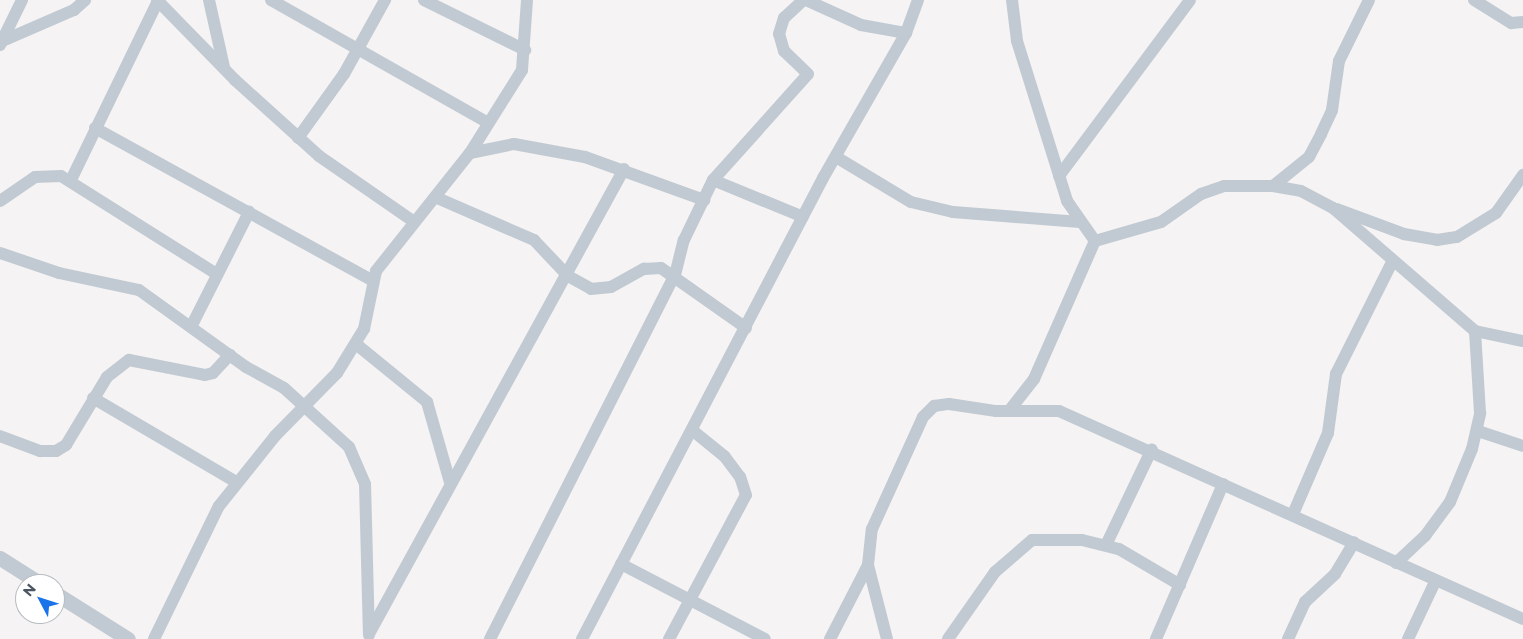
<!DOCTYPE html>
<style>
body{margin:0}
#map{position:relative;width:1523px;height:639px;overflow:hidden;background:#f5f3f3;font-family:Montserrat,sans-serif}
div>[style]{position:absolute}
.minor>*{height:12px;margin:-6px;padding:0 6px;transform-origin:6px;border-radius:6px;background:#c1cad2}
.tertiary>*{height:15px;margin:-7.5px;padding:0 7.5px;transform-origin:7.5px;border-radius:7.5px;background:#c1cad2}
span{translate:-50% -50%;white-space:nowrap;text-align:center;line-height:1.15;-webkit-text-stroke:4px #fff;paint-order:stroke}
.north{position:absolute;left:15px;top:574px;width:50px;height:50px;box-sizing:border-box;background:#fff;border:1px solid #b7bbc0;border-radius:50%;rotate:310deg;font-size:14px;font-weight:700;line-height:20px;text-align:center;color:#4a5661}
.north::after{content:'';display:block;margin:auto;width:18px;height:22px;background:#1a73e8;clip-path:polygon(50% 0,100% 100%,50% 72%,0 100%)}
</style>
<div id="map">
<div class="minor">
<i style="left:157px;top:0;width:112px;rotate:45.7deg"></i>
<i style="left:235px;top:80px;width:113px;rotate:42.1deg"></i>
<i style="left:319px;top:156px;width:114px;rotate:34.7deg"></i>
<i style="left:209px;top:0;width:69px;rotate:77.4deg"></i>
<i style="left:271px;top:0;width:249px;rotate:29.5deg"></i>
<i style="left:424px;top:0;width:113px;rotate:26.3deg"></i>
<i style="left:806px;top:0;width:60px;rotate:24.4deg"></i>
<i style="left:861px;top:25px;width:46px;rotate:10.1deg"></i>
<i style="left:1012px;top:0;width:41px;rotate:83deg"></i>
<i style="left:1017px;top:41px;width:168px;rotate:72.6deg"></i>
<i style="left:1067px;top:201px;width:49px;rotate:55deg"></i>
<i style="left:1474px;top:0;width:44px;rotate:31.9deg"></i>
<i style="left:1511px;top:23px;width:12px;rotate:-5deg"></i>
<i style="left:0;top:42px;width:81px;rotate:-23.4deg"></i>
<i style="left:74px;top:10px;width:15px;rotate:-42deg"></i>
<i style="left:0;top:45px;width:50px;rotate:-63.9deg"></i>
<i style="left:95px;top:128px;width:315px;rotate:28.8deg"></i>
<i style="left:298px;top:138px;width:79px;rotate:-54.3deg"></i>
<i style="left:344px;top:74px;width:85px;rotate:-61deg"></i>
<i style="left:470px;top:153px;width:45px;rotate:-11.6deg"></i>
<i style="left:514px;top:144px;width:72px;rotate:10.4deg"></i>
<i style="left:585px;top:157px;width:127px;rotate:19.9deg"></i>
<i style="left:836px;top:157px;width:87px;rotate:31deg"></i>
<i style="left:911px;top:202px;width:43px;rotate:13.4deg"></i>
<i style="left:953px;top:212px;width:127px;rotate:4.5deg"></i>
<i style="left:1059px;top:176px;width:219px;rotate:-53.3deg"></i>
<i style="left:71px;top:180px;width:199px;rotate:-64.1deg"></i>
<i style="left:713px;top:180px;width:97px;rotate:22.3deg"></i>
<i style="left:1273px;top:186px;width:46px;rotate:-38.9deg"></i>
<i style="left:1309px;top:157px;width:26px;rotate:-62deg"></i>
<i style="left:1321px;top:134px;width:26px;rotate:-65deg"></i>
<i style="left:1332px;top:110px;width:49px;rotate:-81.9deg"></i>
<i style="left:1339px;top:61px;width:68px;rotate:-63.8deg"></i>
<i style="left:435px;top:197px;width:108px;rotate:23.5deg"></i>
<i style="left:534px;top:240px;width:50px;rotate:46.6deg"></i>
<i style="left:568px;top:276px;width:26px;rotate:29deg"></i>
<i style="left:591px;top:289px;width:20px;rotate:-6deg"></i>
<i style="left:611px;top:287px;width:38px;rotate:-29deg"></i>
<i style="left:644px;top:269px;width:17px;rotate:-3deg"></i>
<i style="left:661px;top:268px;width:104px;rotate:35.2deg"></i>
<i style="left:0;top:201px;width:42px;rotate:-34.4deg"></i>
<i style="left:35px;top:177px;width:26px;rotate:-2deg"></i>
<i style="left:61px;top:176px;width:182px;rotate:32.2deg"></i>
<i style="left:1337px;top:209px;width:72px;rotate:20.5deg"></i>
<i style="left:1404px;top:234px;width:34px;rotate:10deg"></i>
<i style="left:1437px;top:240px;width:20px;rotate:-9deg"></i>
<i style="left:1457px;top:237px;width:46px;rotate:-31.6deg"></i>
<i style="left:1496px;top:213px;width:47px;rotate:-54.6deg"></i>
<i style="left:0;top:253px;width:62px;rotate:18.7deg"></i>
<i style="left:59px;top:273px;width:82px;rotate:12deg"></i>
<i style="left:139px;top:290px;width:132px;rotate:35.7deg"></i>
<i style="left:246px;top:367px;width:43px;rotate:28.9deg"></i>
<i style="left:284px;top:388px;width:88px;rotate:42.2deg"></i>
<i style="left:349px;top:447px;width:40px;rotate:66.6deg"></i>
<i style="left:365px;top:484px;width:151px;rotate:88.5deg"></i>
<i style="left:192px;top:325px;width:127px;rotate:-63.2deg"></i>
<i style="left:356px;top:344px;width:92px;rotate:39.2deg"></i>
<i style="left:427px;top:402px;width:83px;rotate:74deg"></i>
<i style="left:93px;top:398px;width:166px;rotate:30.4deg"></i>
<i style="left:1009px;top:411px;width:41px;rotate:-52deg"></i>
<i style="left:1034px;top:379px;width:151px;rotate:-66.2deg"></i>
<i style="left:1095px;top:241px;width:69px;rotate:-16.1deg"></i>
<i style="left:1161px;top:222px;width:49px;rotate:-35deg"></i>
<i style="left:1201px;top:194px;width:24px;rotate:-19deg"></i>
<i style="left:1224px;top:186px;width:49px"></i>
<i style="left:1273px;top:186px;width:28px;rotate:10deg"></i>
<i style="left:1301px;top:191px;width:36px;rotate:28deg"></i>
<i style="left:1333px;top:208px;width:188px;rotate:40.9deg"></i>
<i style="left:1475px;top:331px;width:49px;rotate:11.8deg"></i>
<i style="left:1478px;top:431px;width:47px;rotate:18.4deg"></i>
<i style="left:0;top:436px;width:43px;rotate:20.6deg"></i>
<i style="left:40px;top:451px;width:16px"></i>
<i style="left:56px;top:451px;width:12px;rotate:-31deg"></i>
<i style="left:66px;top:445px;width:79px;rotate:-58.9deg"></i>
<i style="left:107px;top:377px;width:28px;rotate:-38deg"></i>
<i style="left:129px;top:360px;width:77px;rotate:11.2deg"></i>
<i style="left:205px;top:375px;width:8px;rotate:-14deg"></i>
<i style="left:213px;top:373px;width:25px;rotate:-47deg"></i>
<i style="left:1293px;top:514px;width:88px;rotate:-66.6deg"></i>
<i style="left:1328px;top:433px;width:60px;rotate:-82.3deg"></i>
<i style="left:1336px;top:374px;width:127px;rotate:-63.4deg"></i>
<i style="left:1106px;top:545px;width:106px;rotate:-64.4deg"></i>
<i style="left:1396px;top:563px;width:40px;rotate:-43deg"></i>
<i style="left:1425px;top:536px;width:42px;rotate:-53.7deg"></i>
<i style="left:1450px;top:502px;width:57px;rotate:-67.5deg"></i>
<i style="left:1472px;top:449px;width:37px;rotate:-77deg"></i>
<i style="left:1480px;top:413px;width:82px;rotate:-93.5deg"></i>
<i style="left:621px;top:564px;width:162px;rotate:27.5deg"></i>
<i style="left:370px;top:632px;width:528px;rotate:-61.25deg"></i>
<i style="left:154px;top:639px;width:148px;rotate:-64deg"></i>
<i style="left:219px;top:506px;width:90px;rotate:-51.3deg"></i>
<i style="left:275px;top:436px;width:88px;rotate:-45.5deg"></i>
<i style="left:337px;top:373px;width:52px;rotate:-58.5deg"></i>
<i style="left:364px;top:329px;width:59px;rotate:-78.3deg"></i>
<i style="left:376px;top:271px;width:151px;rotate:-51.5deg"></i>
<i style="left:470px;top:153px;width:98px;rotate:-57.9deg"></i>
<i style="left:522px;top:70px;width:70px;rotate:-85.9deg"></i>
<i style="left:490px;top:639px;width:408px;rotate:-63.1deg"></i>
<i style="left:675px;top:275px;width:36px;rotate:-76deg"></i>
<i style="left:684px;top:240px;width:67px;rotate:-64.2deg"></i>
<i style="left:713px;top:180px;width:142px;rotate:-48.1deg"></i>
<i style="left:808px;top:74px;width:33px;rotate:-136deg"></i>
<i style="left:784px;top:51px;width:18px;rotate:-106deg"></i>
<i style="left:779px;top:34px;width:17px;rotate:-73deg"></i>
<i style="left:784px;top:18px;width:26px;rotate:-43deg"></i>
<i style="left:582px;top:639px;width:520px;rotate:-62.4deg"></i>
<i style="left:823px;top:178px;width:167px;rotate:-60.2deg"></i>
<i style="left:906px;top:33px;width:35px;rotate:-70deg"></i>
<i style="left:669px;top:639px;width:163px;rotate:-61.9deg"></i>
<i style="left:746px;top:495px;width:19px;rotate:-108deg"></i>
<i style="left:740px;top:477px;width:26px;rotate:-127deg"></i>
<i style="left:724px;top:456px;width:41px;rotate:-140.9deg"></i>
<i style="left:830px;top:639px;width:83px;rotate:-62.8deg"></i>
<i style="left:887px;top:639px;width:76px;rotate:-104.4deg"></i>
<i style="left:868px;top:565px;width:36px;rotate:-84deg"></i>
<i style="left:872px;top:529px;width:123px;rotate:-65.5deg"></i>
<i style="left:923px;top:417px;width:16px;rotate:-45deg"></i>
<i style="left:934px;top:406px;width:15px;rotate:-8deg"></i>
<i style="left:949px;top:404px;width:48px;rotate:8.5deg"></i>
<i style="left:996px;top:411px;width:63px"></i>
<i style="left:1059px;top:411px;width:508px;rotate:24.15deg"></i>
<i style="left:948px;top:639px;width:82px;rotate:-55deg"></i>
<i style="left:995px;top:572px;width:49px;rotate:-40.9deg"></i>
<i style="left:1032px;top:540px;width:50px"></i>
<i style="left:1082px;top:540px;width:38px;rotate:14deg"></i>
<i style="left:1119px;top:549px;width:71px;rotate:30.5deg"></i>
<i style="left:1156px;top:639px;width:169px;rotate:-66.6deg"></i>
<i style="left:1288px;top:639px;width:41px;rotate:-65.3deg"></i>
<i style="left:1305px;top:602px;width:41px;rotate:-43deg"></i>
<i style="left:1335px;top:574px;width:37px;rotate:-59deg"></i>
<i style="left:1408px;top:639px;width:63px;rotate:-64.7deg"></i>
</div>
<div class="tertiary">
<i style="left:0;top:558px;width:49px;rotate:32.4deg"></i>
<i style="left:55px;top:593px;width:86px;rotate:32.2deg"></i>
</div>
<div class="north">N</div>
</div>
